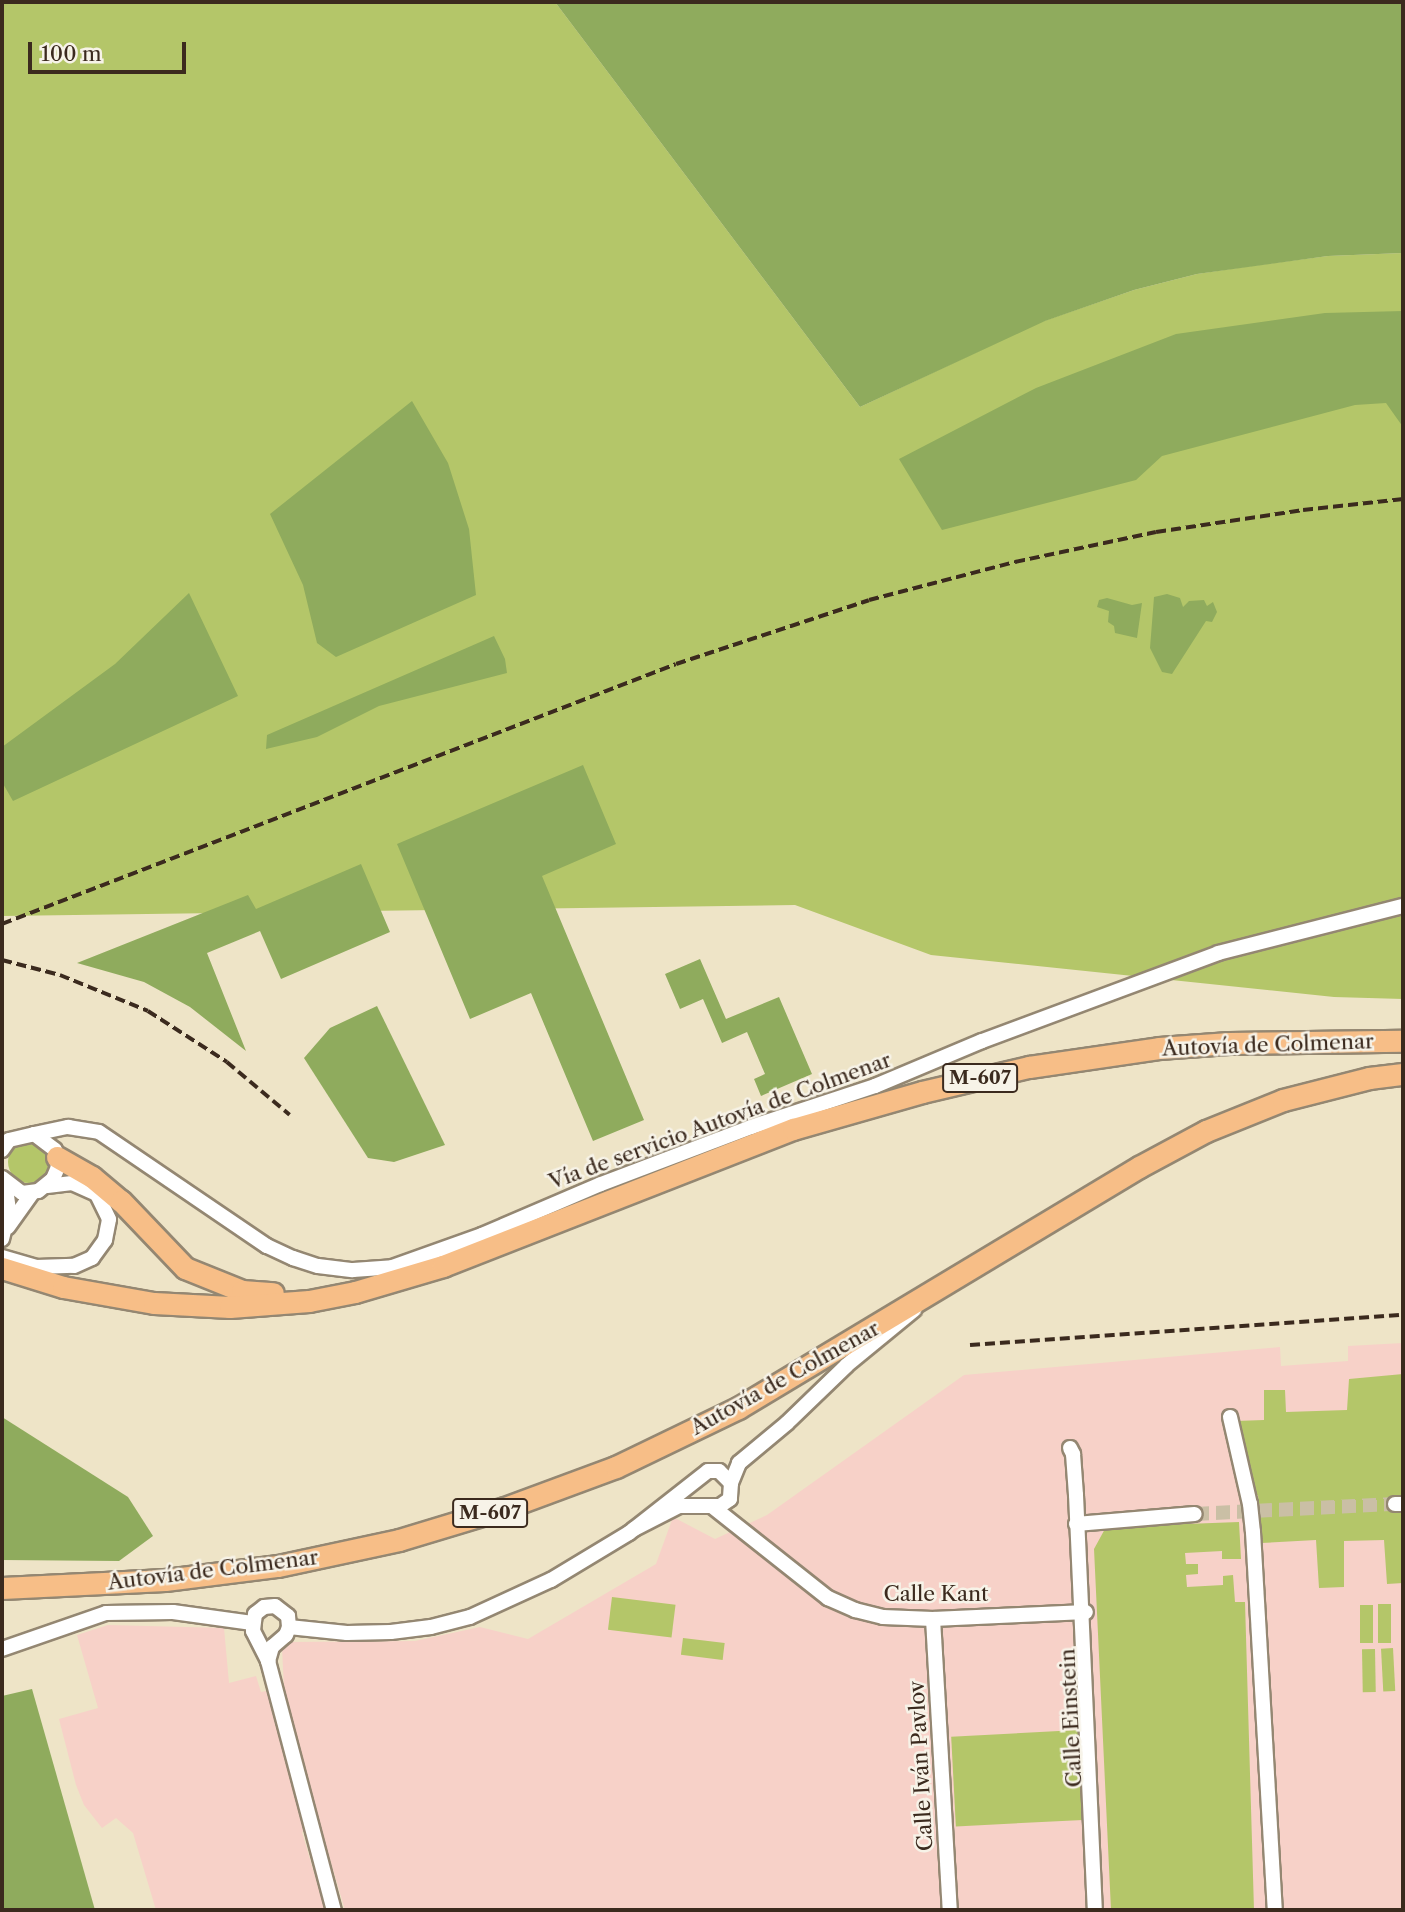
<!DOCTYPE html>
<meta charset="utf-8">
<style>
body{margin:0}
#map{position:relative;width:1405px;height:1912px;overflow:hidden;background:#eee4c7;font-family:"Libre Caslon Text",serif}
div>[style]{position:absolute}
.built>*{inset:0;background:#f7d1c8}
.green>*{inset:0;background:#b4c669;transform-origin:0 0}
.round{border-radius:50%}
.forest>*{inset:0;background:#8fab5d}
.minor-tunnel>*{height:14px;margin-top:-7px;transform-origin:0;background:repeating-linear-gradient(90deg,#cabfa5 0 14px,transparent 0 21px)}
.roads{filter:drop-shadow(2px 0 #948772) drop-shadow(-2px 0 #948772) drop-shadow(0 2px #948772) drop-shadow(0 -2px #948772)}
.minor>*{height:14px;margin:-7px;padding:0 7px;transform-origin:7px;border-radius:7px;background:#fff}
.highway>*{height:21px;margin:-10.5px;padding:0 10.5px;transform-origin:10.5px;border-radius:10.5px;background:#f7be87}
.rail>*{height:3.5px;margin-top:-1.75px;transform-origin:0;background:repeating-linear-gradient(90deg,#3b2a1e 0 10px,transparent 0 15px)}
span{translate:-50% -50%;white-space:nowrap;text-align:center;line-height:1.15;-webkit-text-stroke:5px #f7f3e8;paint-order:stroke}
.shield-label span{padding:2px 5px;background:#f7f3e8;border:2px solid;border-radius:5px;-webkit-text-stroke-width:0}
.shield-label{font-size:19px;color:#3b2a1e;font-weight:700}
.street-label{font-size:21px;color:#3b2a1e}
.frame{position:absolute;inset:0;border:4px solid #3b2a1e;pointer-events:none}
.scale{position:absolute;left:28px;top:42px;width:158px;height:32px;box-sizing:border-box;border:4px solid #3b2a1e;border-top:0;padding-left:9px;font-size:21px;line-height:24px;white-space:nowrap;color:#3b2a1e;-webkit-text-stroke:5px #f7f3e8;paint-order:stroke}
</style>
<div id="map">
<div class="built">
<i style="clip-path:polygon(1403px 1343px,1403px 1910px,345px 1910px,285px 1708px,282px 1648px,288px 1642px,415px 1641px,480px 1627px,528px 1639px,656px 1564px,673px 1517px,715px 1539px,767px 1515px,964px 1375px,1280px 1347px,1281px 1366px,1348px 1361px,1348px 1346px)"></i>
<i style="clip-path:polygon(108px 1625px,224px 1628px,229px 1683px,256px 1676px,261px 1692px,266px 1691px,286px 1741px,305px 1830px,302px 1832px,325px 1910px,156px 1910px,133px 1833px,116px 1818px,102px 1828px,84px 1805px,76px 1785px,59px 1719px,98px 1708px,77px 1635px)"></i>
</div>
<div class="green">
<i style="clip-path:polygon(2px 2px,555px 2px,860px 407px,1038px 323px,1134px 290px,1197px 274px,1244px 267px,1328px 256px,1403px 253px,1403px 999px,1334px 997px,931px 955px,795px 905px,2px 916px)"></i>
<i class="round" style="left:8px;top:1141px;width:42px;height:42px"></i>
<i style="clip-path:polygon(1403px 1374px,1403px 1497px,1393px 1498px,1392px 1513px,1403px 1513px,1403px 1583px,1387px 1584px,1384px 1540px,1344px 1541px,1344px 1587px,1319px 1588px,1316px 1540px,1261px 1543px,1258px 1495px,1239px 1496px,1236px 1421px,1264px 1420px,1264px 1390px,1285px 1390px,1286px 1412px,1347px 1410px,1349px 1379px)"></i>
<i style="clip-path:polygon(1239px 1522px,1241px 1559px,1222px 1559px,1222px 1551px,1185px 1553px,1186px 1564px,1198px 1564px,1198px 1574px,1186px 1575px,1187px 1587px,1223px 1585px,1223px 1576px,1233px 1575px,1235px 1602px,1245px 1602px,1254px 1910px,1111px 1910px,1094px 1549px,1106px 1527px)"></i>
<i style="left:612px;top:1597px;width:64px;height:33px;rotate:7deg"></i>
<i style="left:1378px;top:1604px;width:13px;height:39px"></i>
<i style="left:1360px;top:1605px;width:13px;height:38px"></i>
<i style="left:683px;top:1638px;width:42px;height:17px;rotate:7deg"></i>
<i style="left:1393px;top:1648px;width:43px;height:12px;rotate:87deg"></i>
<i style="left:1375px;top:1649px;width:43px;height:13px;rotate:89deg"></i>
<i style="left:1078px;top:1730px;width:90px;height:127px;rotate:87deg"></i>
</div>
<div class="forest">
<i style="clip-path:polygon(555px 2px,1403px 2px,1403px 253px,1328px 256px,1197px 274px,1134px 290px,1045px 321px,860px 407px)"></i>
<i style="clip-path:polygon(1403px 311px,1403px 427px,1386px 403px,1355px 405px,1162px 456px,1136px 480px,942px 530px,899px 459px,1036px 388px,1176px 334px,1325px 313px)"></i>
<i style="clip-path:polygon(412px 401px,448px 463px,469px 529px,476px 595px,336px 657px,317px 643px,303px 585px,270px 514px)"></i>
<i style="clip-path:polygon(189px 593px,238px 696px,13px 801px,2px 782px,2px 747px,115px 664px)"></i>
<i style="clip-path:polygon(1167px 594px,1180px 598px,1183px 607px,1189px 601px,1204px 600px,1207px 606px,1213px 602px,1217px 612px,1212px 622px,1206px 621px,1172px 674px,1162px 672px,1150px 648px,1154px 597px)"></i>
<i style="clip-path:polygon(1107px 598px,1132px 605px,1142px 603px,1137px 638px,1115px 633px,1114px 626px,1108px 622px,1109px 611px,1097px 607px,1099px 600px)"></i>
<i style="clip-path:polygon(494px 636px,505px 659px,507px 673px,379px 706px,317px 737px,266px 749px,267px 735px)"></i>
<i style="clip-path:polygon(583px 765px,616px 844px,542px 876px,644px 1120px,593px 1141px,531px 993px,470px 1019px,397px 844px)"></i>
<i style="clip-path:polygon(361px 864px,390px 932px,281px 979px,260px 931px,207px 953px,246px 1051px,190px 1007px,144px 982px,77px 963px,248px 895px,256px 909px)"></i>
<i style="clip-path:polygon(700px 959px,726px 1019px,779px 997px,812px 1074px,761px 1096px,754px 1079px,765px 1074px,747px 1032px,722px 1043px,703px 999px,680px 1009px,665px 974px)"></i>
<i style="clip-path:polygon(377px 1006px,445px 1145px,394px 1162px,368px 1158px,304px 1058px,330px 1028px)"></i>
<i style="clip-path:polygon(2px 1417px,128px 1497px,153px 1536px,119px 1561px,2px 1560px)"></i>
<i style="clip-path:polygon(32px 1689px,95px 1910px,2px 1910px,2px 1696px)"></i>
</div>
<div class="minor-tunnel">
<i style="left:1195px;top:1514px;width:200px;rotate:-2.9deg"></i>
</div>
<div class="roads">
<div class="minor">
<i style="left:34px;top:1134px;width:35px;rotate:-12deg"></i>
<i style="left:68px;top:1127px;width:31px;rotate:9deg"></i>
<i style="left:99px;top:1132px;width:203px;rotate:34.2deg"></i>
<i style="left:267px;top:1246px;width:29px;rotate:25deg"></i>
<i style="left:293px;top:1258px;width:26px;rotate:18deg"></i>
<i style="left:318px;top:1266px;width:35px;rotate:7deg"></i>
<i style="left:353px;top:1270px;width:39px;rotate:-4deg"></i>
<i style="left:392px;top:1267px;width:96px;rotate:-19.6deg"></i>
<i style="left:482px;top:1235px;width:129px;rotate:-23.2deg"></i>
<i style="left:601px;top:1184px;width:160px;rotate:-20.8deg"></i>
<i style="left:751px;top:1127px;width:131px;rotate:-18.3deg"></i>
<i style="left:875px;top:1086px;width:116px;rotate:-22.8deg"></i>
<i style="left:982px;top:1041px;width:252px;rotate:-20.4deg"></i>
<i style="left:1218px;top:953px;width:191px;rotate:-14.3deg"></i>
<i style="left:2px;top:1150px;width:12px;rotate:-55deg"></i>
<i style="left:9px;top:1140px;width:26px;rotate:-13deg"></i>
<i style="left:34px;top:1134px;width:26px;rotate:37deg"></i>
<i style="left:55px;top:1150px;width:17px;rotate:80deg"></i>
<i style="left:58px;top:1167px;width:13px;rotate:113deg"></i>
<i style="left:53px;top:1179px;width:19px;rotate:141deg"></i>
<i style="left:38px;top:1191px;width:16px;rotate:173deg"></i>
<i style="left:22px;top:1193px;width:25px;rotate:-143deg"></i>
<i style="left:8px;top:1227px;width:43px;rotate:-54.5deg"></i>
<i style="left:2px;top:1239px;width:30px;rotate:-76deg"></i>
<i style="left:9px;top:1210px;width:28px;rotate:-98deg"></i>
<i style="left:2px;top:1257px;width:35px;rotate:16deg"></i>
<i style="left:36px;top:1267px;width:38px;rotate:-2deg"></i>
<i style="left:74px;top:1266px;width:20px;rotate:-24deg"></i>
<i style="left:92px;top:1258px;width:22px;rotate:-54deg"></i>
<i style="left:105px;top:1240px;width:21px;rotate:-79deg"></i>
<i style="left:109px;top:1219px;width:28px;rotate:-116deg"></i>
<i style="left:97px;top:1194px;width:27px;rotate:-156deg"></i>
<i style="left:72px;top:1183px;width:25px;rotate:173deg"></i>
<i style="left:1230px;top:1417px;width:89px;rotate:77.1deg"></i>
<i style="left:1250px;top:1504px;width:28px;rotate:84deg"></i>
<i style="left:1253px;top:1532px;width:379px;rotate:86.7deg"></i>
<i style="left:1070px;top:1448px;width:7px;rotate:63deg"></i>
<i style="left:1073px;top:1454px;width:41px;rotate:85.8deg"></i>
<i style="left:1076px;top:1495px;width:415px;rotate:87.4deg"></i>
<i style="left:731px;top:1483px;width:22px;rotate:-68deg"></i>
<i style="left:739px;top:1463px;width:62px;rotate:-39.8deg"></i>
<i style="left:787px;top:1423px;width:83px;rotate:-44deg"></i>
<i style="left:847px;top:1365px;width:87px;rotate:-39.4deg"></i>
<i style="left:1395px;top:1504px;width:8px"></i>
<i style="left:713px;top:1507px;width:147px;rotate:38.4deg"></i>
<i style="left:828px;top:1598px;width:30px;rotate:24deg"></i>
<i style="left:855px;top:1610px;width:29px;rotate:14deg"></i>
<i style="left:883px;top:1617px;width:50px;rotate:2.3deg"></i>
<i style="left:933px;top:1619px;width:153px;rotate:-2.6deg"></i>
<i style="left:1076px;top:1524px;width:119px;rotate:-4.8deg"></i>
<i style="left:933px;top:1619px;width:291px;rotate:86.7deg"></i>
<i style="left:289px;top:1627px;width:58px;rotate:5.9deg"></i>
<i style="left:347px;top:1633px;width:44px;rotate:-1.3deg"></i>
<i style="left:391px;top:1632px;width:40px;rotate:-7.1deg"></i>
<i style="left:431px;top:1627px;width:40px;rotate:-14.4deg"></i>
<i style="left:470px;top:1617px;width:89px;rotate:-24.6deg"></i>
<i style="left:551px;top:1580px;width:91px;rotate:-31.1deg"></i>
<i style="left:629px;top:1533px;width:100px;rotate:-38.1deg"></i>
<i style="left:708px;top:1471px;width:11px"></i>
<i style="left:719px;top:1471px;width:17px;rotate:45deg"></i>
<i style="left:731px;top:1483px;width:16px;rotate:94deg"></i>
<i style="left:730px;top:1499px;width:12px;rotate:145deg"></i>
<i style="left:720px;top:1506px;width:41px;rotate:180deg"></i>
<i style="left:679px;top:1506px;width:51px;rotate:152.9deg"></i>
<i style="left:2px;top:1649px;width:110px;rotate:-19.1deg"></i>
<i style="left:106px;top:1613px;width:67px;rotate:-0.9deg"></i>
<i style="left:173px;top:1612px;width:80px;rotate:7.9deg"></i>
<i style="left:268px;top:1661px;width:15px;rotate:-74deg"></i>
<i style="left:272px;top:1647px;width:18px;rotate:-41deg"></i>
<i style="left:286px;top:1635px;width:9px;rotate:-69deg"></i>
<i style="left:289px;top:1627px;width:11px;rotate:-95deg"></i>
<i style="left:288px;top:1616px;width:16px;rotate:-142deg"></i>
<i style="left:275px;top:1606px;width:11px;rotate:175deg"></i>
<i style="left:264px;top:1607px;width:11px;rotate:142deg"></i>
<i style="left:255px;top:1614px;width:17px;rotate:97deg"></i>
<i style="left:253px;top:1631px;width:34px;rotate:63deg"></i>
<i style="left:268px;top:1661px;width:258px;rotate:75.2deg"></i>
</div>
<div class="highway">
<i style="left:57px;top:1157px;width:40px;rotate:29.7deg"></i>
<i style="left:92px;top:1177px;width:38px;rotate:40deg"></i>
<i style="left:121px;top:1201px;width:93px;rotate:46.3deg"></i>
<i style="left:185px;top:1268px;width:61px;rotate:22deg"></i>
<i style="left:242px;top:1291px;width:31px;rotate:4deg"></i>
<i style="left:2px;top:1268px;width:64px;rotate:17.3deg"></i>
<i style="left:63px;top:1287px;width:92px;rotate:10deg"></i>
<i style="left:154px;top:1303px;width:76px;rotate:3deg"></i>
<i style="left:230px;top:1307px;width:79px;rotate:-4.3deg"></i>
<i style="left:309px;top:1301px;width:47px;rotate:-11.1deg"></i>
<i style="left:355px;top:1292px;width:92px;rotate:-16.5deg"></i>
<i style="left:443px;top:1266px;width:376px;rotate:-21.4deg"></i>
<i style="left:793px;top:1129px;width:134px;rotate:-16deg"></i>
<i style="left:922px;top:1092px;width:110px;rotate:-13.2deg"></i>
<i style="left:1029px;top:1067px;width:131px;rotate:-8.3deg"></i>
<i style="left:1159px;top:1048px;width:70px;rotate:-4.1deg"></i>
<i style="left:1229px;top:1043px;width:174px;rotate:-0.7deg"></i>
<i style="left:2px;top:1588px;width:163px;rotate:-2.8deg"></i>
<i style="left:165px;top:1580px;width:114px;rotate:-7.1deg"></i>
<i style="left:278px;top:1566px;width:124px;rotate:-12.1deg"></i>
<i style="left:399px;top:1540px;width:111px;rotate:-16.8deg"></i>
<i style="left:505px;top:1508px;width:118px;rotate:-20.3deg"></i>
<i style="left:616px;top:1467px;width:136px;rotate:-25.8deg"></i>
<i style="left:738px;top:1408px;width:468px;rotate:-31deg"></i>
<i style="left:1139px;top:1167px;width:76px;rotate:-28.2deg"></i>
<i style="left:1206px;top:1131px;width:83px;rotate:-21.9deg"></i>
<i style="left:1283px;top:1100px;width:89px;rotate:-14.3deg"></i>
<i style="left:1369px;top:1078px;width:34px;rotate:-7deg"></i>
</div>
</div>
<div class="rail">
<i style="left:2px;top:924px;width:722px;rotate:-21.09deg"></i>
<i style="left:676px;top:664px;width:203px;rotate:-18.3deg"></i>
<i style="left:869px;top:600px;width:151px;rotate:-14.6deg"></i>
<i style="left:1015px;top:562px;width:144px;rotate:-12deg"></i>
<i style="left:1156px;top:532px;width:149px;rotate:-8.5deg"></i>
<i style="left:1303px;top:510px;width:101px;rotate:-6.3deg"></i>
<i style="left:2px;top:960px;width:60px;rotate:14.5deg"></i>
<i style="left:60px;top:975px;width:95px;rotate:22.2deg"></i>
<i style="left:148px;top:1011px;width:94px;rotate:32.8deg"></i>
<i style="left:227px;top:1062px;width:82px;rotate:40.1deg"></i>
<i style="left:970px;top:1345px;width:434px;rotate:-4deg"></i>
</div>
<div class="shield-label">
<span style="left:980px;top:1078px">M-607</span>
<span style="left:490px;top:1513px">M-607</span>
</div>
<div class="street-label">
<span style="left:1268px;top:1045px;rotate:-2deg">Autovía de Colmenar</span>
<span style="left:720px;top:1121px;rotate:-20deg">Vía de servicio Autovía de Colmenar</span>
<span style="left:785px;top:1378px;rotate:-29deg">Autovía de Colmenar</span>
<span style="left:213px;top:1570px;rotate:-7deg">Autovía de Colmenar</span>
<span style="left:936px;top:1594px">Calle Kant</span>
<span style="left:1071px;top:1718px;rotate:-93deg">Calle Einstein</span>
<span style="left:921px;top:1766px;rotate:-93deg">Calle Iván Pavlov</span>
</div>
<div class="frame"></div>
<div class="scale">100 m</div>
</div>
